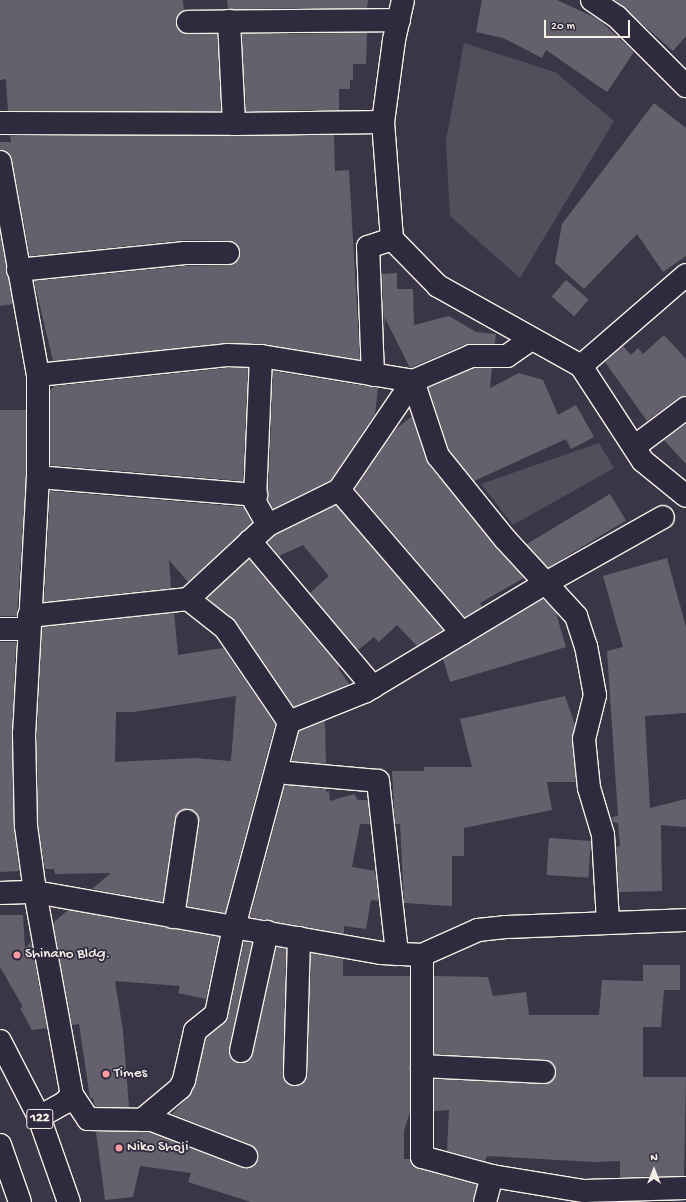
<!DOCTYPE html>
<style>
body{margin:0}
#map{position:relative;width:686px;height:1202px;overflow:hidden;background:#3b3647;font-family:"Gochi Hand",sans-serif}
div>[style]{position:absolute}
.green>*{inset:0;background:#534e5c}
.building>*{inset:0;background:#65616c;transform-origin:0 0}
.roads{filter:drop-shadow(1px 0 #f4f1e8) drop-shadow(-1px 0 #f4f1e8) drop-shadow(0 1px #f4f1e8) drop-shadow(0 -1px #f4f1e8)}
.minor>*{height:22px;margin:-11px;padding:0 11px;transform-origin:11px;border-radius:11px;background:#2f2a3d}
.highway>*{height:22px;margin:-11px;padding:0 11px;transform-origin:11px;border-radius:11px;background:#2f2a3d}
.dots>*{width:11px;height:11px;translate:-50% -50%;box-sizing:border-box;border:2px solid #2f2a3d;border-radius:50%}
span{translate:-50% -50%;white-space:nowrap;text-align:center;line-height:1.15;-webkit-text-stroke:3.5px #2f2a3d;paint-order:stroke}
.shield-label span{padding:1px 3px;background:#2f2a3d;border:1px solid;border-radius:3px;-webkit-text-stroke-width:0}
.shield-label{font-size:14px;color:#f4f1e8;font-weight:700}
.poi-label{font-size:15px;color:#f4f1e8}
.left{translate:0 -50%;text-align:left}
.north{position:absolute;left:634px;top:1150px;width:40px;height:40px;-webkit-text-stroke:3px #2f2a3d;paint-order:stroke;rotate:0deg;font-size:11px;font-weight:700;line-height:16px;text-align:center;color:#f4f1e8}
.north::after{content:'';display:block;margin:auto;width:14px;height:18px;background:#f4f1e8;clip-path:polygon(50% 0,100% 100%,50% 72%,0 100%)}
.scale{position:absolute;left:544px;top:20px;width:86px;height:18px;box-sizing:border-box;border:2px solid #f4f1e8;border-top:0;padding-left:5px;font-size:12px;line-height:14px;white-space:nowrap;color:#f4f1e8;-webkit-text-stroke:3px #2f2a3d;paint-order:stroke}
</style>
<div id="map">
<div class="green">
<i style="clip-path:polygon(464px 43px,555px 72px,614px 121px,520px 278px,450px 216px,446px 141px)"></i>
<i style="clip-path:polygon(599px 443px,614px 468px,513px 525px,481px 484px)"></i>
</div>
<div class="building">
<i style="clip-path:polygon(0 0,183px 0,184px 11px,177px 16px,176px 22px,177px 29px,185px 34px,217px 34px,221px 111px,8px 111px,6px 79px,0 80px)"></i>
<i style="clip-path:polygon(227px 0,368px 0,367px 8px,231px 9px,228px 9px)"></i>
<i style="clip-path:polygon(482px 0,557px 0,598px 19px,634px 52px,607px 92px,546px 50px,542px 58px,503px 38px,476px 32px)"></i>
<i style="clip-path:polygon(615px 0,686px 0,686px 36px,673px 51px)"></i>
<i style="clip-path:polygon(367px 33px,366px 64px,353px 64px,353px 80px,350px 80px,350px 89px,339px 89px,339px 110px,246px 111px,242px 34px)"></i>
<i style="clip-path:polygon(654px 103px,686px 128px,686px 256px,663px 272px,637px 234px,584px 289px,555px 263px,562px 224px)"></i>
<i style="clip-path:polygon(334px 135px,335px 171px,349px 170px,360px 360px,263px 344px,227px 343px,53px 361px,34px 281px,186px 266px,228px 265px,239px 260px,240px 253px,235px 242px,228px 241px,185px 240px,30px 256px,12px 160px,9px 154px,0 150px,0 142px,11px 142px,10px 136px)"></i>
<i style="clip-path:polygon(0 233px,13px 304px,0 306px)"></i>
<i style="clip-path:polygon(397px 273px,397px 289px,413px 289px,414px 325px,449px 316px,476px 332px,496px 334px,495px 344px,466px 344px,410px 368px,385px 318px,384px 332px,382px 274px)"></i>
<i style="left:566px;top:280px;width:30px;height:22px;rotate:41deg"></i>
<i style="clip-path:polygon(664px 335px,686px 359px,686px 396px,678px 398px,647px 421px,605px 362px,623px 346px,631px 355px,638px 348px,643px 354px)"></i>
<i style="clip-path:polygon(227px 368px,248px 368px,243px 481px,50px 465px,50px 390px,55px 386px)"></i>
<i style="clip-path:polygon(474px 368px,492px 368px,490px 388px,519px 373px,543px 380px,558px 415px,576px 405px,594px 437px,571px 449px,566px 439px,474px 481px,449px 450px,428px 388px)"></i>
<i style="clip-path:polygon(273px 371px,378px 388px,375px 414px,331px 480px,273px 509px,268px 499px)"></i>
<i style="clip-path:polygon(0 410px,26px 410px,26px 477px,17px 616px,0 616px)"></i>
<i style="clip-path:polygon(412px 416px,428px 464px,524px 578px,480px 603px,482px 607px,465px 617px,355px 489px,395px 430px)"></i>
<i style="clip-path:polygon(686px 424px,686px 464px,664px 440px)"></i>
<i style="clip-path:polygon(50px 491px,244px 507px,252px 523px,188px 582px,169px 560px,171px 588px,44px 602px)"></i>
<i style="left:610px;top:494px;width:31px;height:98px;rotate:59deg"></i>
<i style="clip-path:polygon(336px 505px,443px 630px,417px 646px,397px 625px,379px 642px,374px 637px,358px 650px,310px 593px,329px 576px,303px 545px,279px 556px,268px 542px,275px 535px)"></i>
<i style="clip-path:polygon(667px 558px,686px 627px,686px 713px,645px 716px,650px 808px,686px 799px,686px 827px,661px 825px,662px 891px,619px 892px,616px 847px,620px 846px,618px 823px,613px 822px,612px 817px,618px 816px,607px 651px,623px 647px,603px 576px)"></i>
<i style="clip-path:polygon(249px 559px,340px 667px,338px 668px,349px 684px,294px 707px,235px 621px,207px 598px)"></i>
<i style="clip-path:polygon(543px 599px,556px 613px,566px 647px,450px 682px,443px 659px)"></i>
<i style="clip-path:polygon(evenodd,174px 613px,178px 655px,223px 648px,275px 724px,225px 913px,187px 906px,199px 823px,198px 816px,189px 809px,182px 810px,175px 819px,163px 902px,92px 889px,111px 873px,55px 874px,54px 869px,45px 869px,38px 825px,37px 733px,42px 627px,174px 613px,236px 696px,231px 761px,194px 758px,115px 762px,116px 712px,134px 712px,236px 696px)"></i>
<i style="clip-path:polygon(0 642px,16px 642px,12px 733px,14px 826px,19px 871px,0 872px)"></i>
<i style="clip-path:polygon(565px 696px,575px 725px,572px 740px,576px 782px,547px 782px,552px 810px,464px 828px,464px 856px,452px 856px,452px 906px,404px 903px,400px 824px,395px 824px,392px 771px,424px 771px,424px 767px,472px 767px,460px 719px)"></i>
<i style="clip-path:polygon(325px 721px,326px 764px,292px 761px,299px 731px)"></i>
<i style="clip-path:polygon(285px 785px,326px 789px,326px 792px,329px 791px,330px 801px,354px 794px,358px 800px,368px 800px,370px 824px,360px 824px,352px 867px,375px 871px,379px 901px,371px 900px,366px 929px,344px 926px,344px 934px,250px 917px)"></i>
<i style="left:549px;top:838px;width:42px;height:37px;rotate:4deg"></i>
<i style="clip-path:polygon(68px 910px,219px 937px,206px 999px,178px 993px,180px 986px,115px 981px,123px 1031px,129px 1107px,95px 1107px,93px 1098px,90px 1098px,79px 1024px,72px 1025px,53px 923px)"></i>
<i style="clip-path:polygon(0 915px,23px 915px,25px 948px,31px 942px,47px 1028px,32px 1030px,20px 1008px,23px 1007px,0 967px)"></i>
<i style="clip-path:polygon(244px 942px,252px 943px,229px 1055px,239px 1063px,250px 1059px,276px 947px,286px 949px,283px 1074px,284px 1080px,294px 1086px,301px 1085px,307px 1074px,311px 953px,343px 959px,343px 976px,410px 976px,410px 1112px,404px 1131px,404px 1159px,410px 1159px,412px 1165px,419px 1169px,477px 1185px,472px 1202px,251px 1202px,188px 1182px,191px 1173px,140px 1166px,133px 1197px,105px 1200px,96px 1132px,150px 1132px,242px 1168px,248px 1168px,257px 1161px,258px 1154px,251px 1145px,172px 1114px,188px 1097px,195px 1086px,206px 1038px,228px 1017px)"></i>
<i style="clip-path:polygon(643px 965px,680px 965px,680px 990px,664px 990px,661px 1027px,643px 1027px,643px 1077px,686px 1077px,684px 1176px,620px 1177px,620px 1161px,593px 1162px,487px 1156px,485px 1161px,447px 1151px,449px 1110px,434px 1111px,434px 1079px,543px 1084px,554px 1079px,556px 1072px,551px 1062px,545px 1060px,434px 1054px,434px 976px,488px 977px,493px 996px,526px 992px,529px 1015px,599px 1015px,602px 980px,643px 981px)"></i>
</div>
<div class="roads">
<div class="minor">
<i style="left:403px;top:0;width:41px;rotate:102.7deg"></i>
<i style="left:394px;top:40px;width:83px;rotate:97.6deg"></i>
<i style="left:383px;top:122px;width:117px;rotate:85.6deg"></i>
<i style="left:392px;top:239px;width:66px;rotate:45.6deg"></i>
<i style="left:438px;top:286px;width:164px;rotate:29.2deg"></i>
<i style="left:581px;top:366px;width:113px;rotate:56.9deg"></i>
<i style="left:643px;top:461px;width:55px;rotate:39.1deg"></i>
<i style="left:592px;top:0;width:30px;rotate:34deg"></i>
<i style="left:617px;top:17px;width:98px;rotate:45deg"></i>
<i style="left:229px;top:21px;width:103px;rotate:87.2deg"></i>
<i style="left:188px;top:22px;width:211px;rotate:-0.5deg"></i>
<i style="left:0;top:123px;width:234px;rotate:0.2deg"></i>
<i style="left:234px;top:124px;width:149px;rotate:-0.8deg"></i>
<i style="left:0;top:162px;width:216px;rotate:79.9deg"></i>
<i style="left:38px;top:375px;width:102px;rotate:90deg"></i>
<i style="left:38px;top:477px;width:256px;rotate:93.1deg"></i>
<i style="left:24px;top:733px;width:93px;rotate:88.8deg"></i>
<i style="left:26px;top:826px;width:67px;rotate:82.2deg"></i>
<i style="left:35px;top:892px;width:206px;rotate:79.7deg"></i>
<i style="left:72px;top:1095px;width:11px;rotate:135deg"></i>
<i style="left:64px;top:1103px;width:29px;rotate:151deg"></i>
<i style="left:18px;top:270px;width:168px;rotate:-5.8deg"></i>
<i style="left:185px;top:253px;width:43px"></i>
<i style="left:261px;top:356px;width:146px;rotate:92.4deg"></i>
<i style="left:255px;top:502px;width:26px;rotate:61deg"></i>
<i style="left:581px;top:366px;width:139px;rotate:-40.9deg"></i>
<i style="left:38px;top:375px;width:190px;rotate:-6deg"></i>
<i style="left:227px;top:355px;width:34px;rotate:2deg"></i>
<i style="left:261px;top:356px;width:154px;rotate:9.3deg"></i>
<i style="left:413px;top:381px;width:63px;rotate:-23.3deg"></i>
<i style="left:471px;top:356px;width:36px"></i>
<i style="left:507px;top:356px;width:29px;rotate:-35deg"></i>
<i style="left:373px;top:375px;width:128px;rotate:-92.2deg"></i>
<i style="left:368px;top:247px;width:25px;rotate:-18deg"></i>
<i style="left:413px;top:381px;width:79px;rotate:71.6deg"></i>
<i style="left:438px;top:456px;width:107px;rotate:51.1deg"></i>
<i style="left:505px;top:539px;width:105px;rotate:47.3deg"></i>
<i style="left:576px;top:616px;width:32px;rotate:72deg"></i>
<i style="left:586px;top:646px;width:50px;rotate:79.6deg"></i>
<i style="left:595px;top:695px;width:45px;rotate:104deg"></i>
<i style="left:584px;top:739px;width:49px;rotate:84.2deg"></i>
<i style="left:589px;top:788px;width:49px;rotate:73.4deg"></i>
<i style="left:603px;top:835px;width:88px;rotate:86.7deg"></i>
<i style="left:634px;top:447px;width:65px;rotate:-36.9deg"></i>
<i style="left:38px;top:477px;width:219px;rotate:4.7deg"></i>
<i style="left:339px;top:490px;width:189px;rotate:49.3deg"></i>
<i style="left:250px;top:541px;width:191px;rotate:49.9deg"></i>
<i style="left:29px;top:616px;width:160px;rotate:-6.1deg"></i>
<i style="left:188px;top:599px;width:109px;rotate:-42.8deg"></i>
<i style="left:268px;top:525px;width:79px;rotate:-26.2deg"></i>
<i style="left:339px;top:490px;width:132px;rotate:-55.8deg"></i>
<i style="left:0;top:629px;width:28px"></i>
<i style="left:289px;top:722px;width:83px;rotate:-21.9deg"></i>
<i style="left:366px;top:691px;width:210px;rotate:-31deg"></i>
<i style="left:546px;top:583px;width:134px;rotate:-29.4deg"></i>
<i style="left:276px;top:772px;width:102px;rotate:5deg"></i>
<i style="left:378px;top:781px;width:174px;rotate:83.7deg"></i>
<i style="left:0;top:893px;width:35px;rotate:-2deg"></i>
<i style="left:35px;top:892px;width:351px;rotate:10deg"></i>
<i style="left:381px;top:953px;width:41px;rotate:2.8deg"></i>
<i style="left:422px;top:955px;width:61px;rotate:-24.1deg"></i>
<i style="left:478px;top:930px;width:27px;rotate:-6deg"></i>
<i style="left:505px;top:927px;width:181px;rotate:-2.2deg"></i>
<i style="left:173px;top:917px;width:97px;rotate:-81.7deg"></i>
<i style="left:422px;top:955px;width:202px;rotate:90deg"></i>
<i style="left:422px;top:1157px;width:73px;rotate:15.2deg"></i>
<i style="left:492px;top:1176px;width:93px;rotate:9.3deg"></i>
<i style="left:584px;top:1191px;width:102px;rotate:-1.7deg"></i>
<i style="left:241px;top:1051px;width:122px;rotate:-77.7deg"></i>
<i style="left:422px;top:1066px;width:122px;rotate:2.8deg"></i>
<i style="left:295px;top:1074px;width:136px;rotate:-88.3deg"></i>
<i style="left:72px;top:1095px;width:29px;rotate:56deg"></i>
<i style="left:88px;top:1119px;width:64px;rotate:0.9deg"></i>
<i style="left:152px;top:1120px;width:101px;rotate:21deg"></i>
<i style="left:142px;top:1120px;width:50px;rotate:-40.1deg"></i>
<i style="left:180px;top:1088px;width:9px;rotate:-63deg"></i>
<i style="left:184px;top:1080px;width:50px;rotate:-77.3deg"></i>
<i style="left:195px;top:1031px;width:27px;rotate:-39deg"></i>
<i style="left:216px;top:1014px;width:89px;rotate:-78.3deg"></i>
<i style="left:234px;top:927px;width:212px;rotate:-75deg"></i>
<i style="left:289px;top:722px;width:114px;rotate:-124.2deg"></i>
<i style="left:225px;top:628px;width:47px;rotate:-141.9deg"></i>
<i style="left:485px;top:1202px;width:27px;rotate:-75deg"></i>
</div>
<div class="highway">
<i style="left:0;top:1041px;width:85px;rotate:62.8deg"></i>
<i style="left:39px;top:1117px;width:90px;rotate:70.6deg"></i>
<i style="left:0;top:1145px;width:60px;rotate:70.7deg"></i>
</div>
</div>
<div class="dots">
<i style="left:17px;top:955px;background:#ff9aa2"></i>
<i style="left:106px;top:1074px;background:#ff9aa2"></i>
<i style="left:119px;top:1148px;background:#ff9aa2"></i>
</div>
<div class="shield-label">
<span style="left:40px;top:1119px">122</span>
</div>
<div class="poi-label">
<span class="left" style="left:25px;top:955px">Shinano Bldg.</span>
<span class="left" style="left:114px;top:1074px">Times</span>
<span class="left" style="left:127px;top:1148px">Niko Shoji</span>
</div>
<div class="north">N</div>
<div class="scale">20 m</div>
</div>
